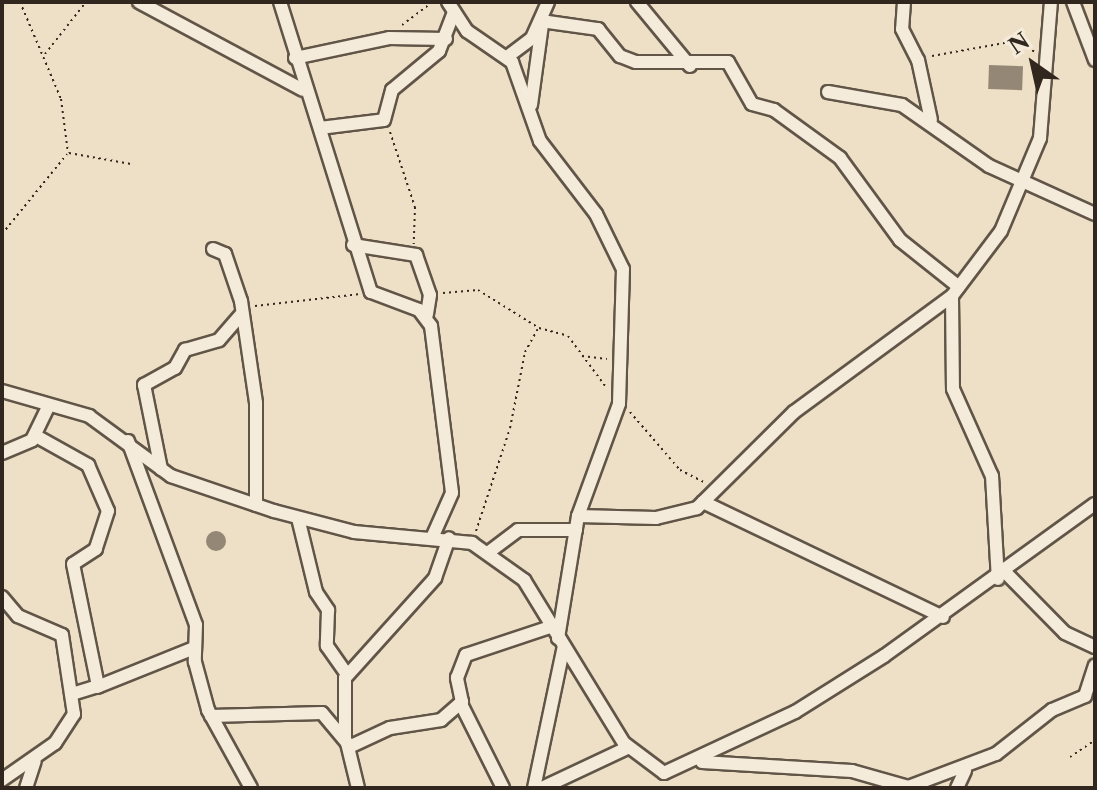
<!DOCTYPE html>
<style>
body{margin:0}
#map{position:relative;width:1097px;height:790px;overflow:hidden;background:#eee0c6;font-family:"Libre Caslon Text",serif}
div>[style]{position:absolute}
.building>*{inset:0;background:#948775;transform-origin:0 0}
.round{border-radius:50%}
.path>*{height:2px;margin-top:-1px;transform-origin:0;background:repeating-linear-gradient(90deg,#32271e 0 2px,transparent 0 6px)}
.roads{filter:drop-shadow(2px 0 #615548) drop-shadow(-2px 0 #615548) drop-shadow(0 2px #615548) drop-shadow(0 -2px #615548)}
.minor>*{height:12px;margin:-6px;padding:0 6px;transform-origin:6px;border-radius:6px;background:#f4ebda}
span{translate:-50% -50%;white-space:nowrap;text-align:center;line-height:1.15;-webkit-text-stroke:6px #f4ebda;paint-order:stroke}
.frame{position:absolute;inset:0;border:4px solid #32271e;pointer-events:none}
.north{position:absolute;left:993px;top:24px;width:80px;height:80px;-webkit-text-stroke:6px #f4ebda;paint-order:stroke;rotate:326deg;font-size:22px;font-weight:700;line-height:32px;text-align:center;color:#32271e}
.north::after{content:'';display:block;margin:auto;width:28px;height:36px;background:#32271e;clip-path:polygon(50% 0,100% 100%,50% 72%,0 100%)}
</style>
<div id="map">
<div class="building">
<i style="left:989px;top:65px;width:34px;height:24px;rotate:2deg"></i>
<i class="round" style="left:206px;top:531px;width:20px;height:20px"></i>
</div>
<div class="path">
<i style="left:20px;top:2px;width:105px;rotate:67.1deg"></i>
<i style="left:61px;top:99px;width:54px;rotate:82.6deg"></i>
<i style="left:402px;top:25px;width:39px;rotate:-37deg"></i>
<i style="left:45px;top:54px;width:66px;rotate:-51.7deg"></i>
<i style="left:932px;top:56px;width:79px;rotate:-10.2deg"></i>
<i style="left:1010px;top:42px;width:26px;rotate:21deg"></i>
<i style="left:390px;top:132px;width:79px;rotate:71.6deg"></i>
<i style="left:415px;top:207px;width:37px;rotate:92deg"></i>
<i style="left:69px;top:153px;width:63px;rotate:10.1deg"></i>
<i style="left:2px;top:234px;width:103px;rotate:-50.9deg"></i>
<i style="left:443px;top:293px;width:35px;rotate:-5deg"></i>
<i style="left:478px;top:290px;width:72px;rotate:31.9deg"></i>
<i style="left:539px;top:328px;width:30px;rotate:15deg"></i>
<i style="left:568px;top:336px;width:64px;rotate:53.3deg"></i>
<i style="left:255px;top:306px;width:106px;rotate:-6.5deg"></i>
<i style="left:582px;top:356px;width:25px;rotate:7deg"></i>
<i style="left:630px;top:412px;width:77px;rotate:49.2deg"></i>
<i style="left:680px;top:470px;width:28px;rotate:27deg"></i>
<i style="left:476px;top:531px;width:108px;rotate:-71.7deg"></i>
<i style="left:510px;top:428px;width:77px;rotate:-78.8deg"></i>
<i style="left:525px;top:352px;width:26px;rotate:-61deg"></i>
<i style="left:1070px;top:757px;width:30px;rotate:-34deg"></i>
</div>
<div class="roads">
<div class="minor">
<i style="left:139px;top:2px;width:186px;rotate:28.2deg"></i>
<i style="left:280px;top:2px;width:304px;rotate:72.6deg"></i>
<i style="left:371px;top:292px;width:51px;rotate:20.6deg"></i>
<i style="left:419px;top:310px;width:20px;rotate:53deg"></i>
<i style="left:431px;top:326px;width:168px;rotate:82.8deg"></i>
<i style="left:452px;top:493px;width:49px;rotate:114deg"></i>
<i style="left:448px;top:2px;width:35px;rotate:57deg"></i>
<i style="left:467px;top:31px;width:55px;rotate:34.6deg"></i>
<i style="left:512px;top:62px;width:84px;rotate:70.5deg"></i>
<i style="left:540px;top:141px;width:92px;rotate:52.5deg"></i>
<i style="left:596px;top:214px;width:61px;rotate:63.9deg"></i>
<i style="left:623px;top:269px;width:135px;rotate:91.7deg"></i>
<i style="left:619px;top:404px;width:119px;rotate:110.1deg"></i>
<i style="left:578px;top:516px;width:124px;rotate:99.3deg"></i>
<i style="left:637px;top:2px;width:83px;rotate:50.4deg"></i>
<i style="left:904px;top:2px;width:27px;rotate:94deg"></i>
<i style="left:902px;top:29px;width:35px;rotate:63deg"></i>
<i style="left:918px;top:60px;width:61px;rotate:77.8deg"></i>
<i style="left:1073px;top:2px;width:62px;rotate:69.2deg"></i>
<i style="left:541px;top:21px;width:58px;rotate:8deg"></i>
<i style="left:598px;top:29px;width:35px;rotate:51deg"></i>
<i style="left:620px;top:56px;width:17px;rotate:21deg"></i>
<i style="left:636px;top:62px;width:92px"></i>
<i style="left:728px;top:62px;width:48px;rotate:60.3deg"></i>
<i style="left:752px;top:104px;width:23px;rotate:15deg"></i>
<i style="left:774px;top:110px;width:82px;rotate:36deg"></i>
<i style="left:840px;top:158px;width:102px;rotate:53.8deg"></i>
<i style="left:900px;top:240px;width:75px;rotate:38.5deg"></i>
<i style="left:507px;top:57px;width:31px;rotate:-37deg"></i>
<i style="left:532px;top:38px;width:39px;rotate:-66deg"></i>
<i style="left:295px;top:58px;width:96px;rotate:-12deg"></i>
<i style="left:389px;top:38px;width:57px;rotate:1deg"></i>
<i style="left:828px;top:92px;width:75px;rotate:10deg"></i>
<i style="left:902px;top:105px;width:106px;rotate:35deg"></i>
<i style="left:989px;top:166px;width:116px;rotate:24.4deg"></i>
<i style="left:531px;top:105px;width:81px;rotate:-82.2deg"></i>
<i style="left:320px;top:128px;width:64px;rotate:-7.1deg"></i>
<i style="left:384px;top:120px;width:31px;rotate:-75deg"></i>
<i style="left:392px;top:90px;width:61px;rotate:-39.7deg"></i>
<i style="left:439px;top:51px;width:42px;rotate:-69deg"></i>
<i style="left:353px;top:245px;width:64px;rotate:9deg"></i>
<i style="left:416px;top:255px;width:42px;rotate:70.7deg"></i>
<i style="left:430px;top:295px;width:20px;rotate:99deg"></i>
<i style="left:213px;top:249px;width:13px;rotate:23deg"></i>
<i style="left:225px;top:254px;width:50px;rotate:71.2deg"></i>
<i style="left:241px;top:301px;width:103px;rotate:81.6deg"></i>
<i style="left:256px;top:403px;width:102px;rotate:90deg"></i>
<i style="left:952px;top:296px;width:93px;rotate:89.4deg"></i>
<i style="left:953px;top:389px;width:95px;rotate:65.9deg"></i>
<i style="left:992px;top:476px;width:103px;rotate:86.7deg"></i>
<i style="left:2px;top:391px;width:91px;rotate:16deg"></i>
<i style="left:89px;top:416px;width:102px;rotate:36.2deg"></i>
<i style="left:171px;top:476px;width:109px;rotate:18.8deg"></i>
<i style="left:274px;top:511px;width:83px;rotate:14.7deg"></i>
<i style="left:354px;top:532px;width:119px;rotate:5.3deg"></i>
<i style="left:472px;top:543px;width:64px;rotate:35.4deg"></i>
<i style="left:524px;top:580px;width:191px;rotate:58.5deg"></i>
<i style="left:624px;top:743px;width:50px;rotate:36.9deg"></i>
<i style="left:664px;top:773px;width:145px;rotate:-25deg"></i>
<i style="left:795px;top:712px;width:105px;rotate:-32.2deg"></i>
<i style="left:884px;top:656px;width:260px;rotate:-35.8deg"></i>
<i style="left:36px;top:436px;width:60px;rotate:29.1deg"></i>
<i style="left:88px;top:465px;width:50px;rotate:66.5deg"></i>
<i style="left:108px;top:511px;width:40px;rotate:108deg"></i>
<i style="left:96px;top:549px;width:27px;rotate:147deg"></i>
<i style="left:73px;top:564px;width:125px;rotate:78.4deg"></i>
<i style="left:98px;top:686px;width:28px;rotate:163deg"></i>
<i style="left:128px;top:441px;width:196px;rotate:69.7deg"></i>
<i style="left:196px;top:625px;width:37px;rotate:92deg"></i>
<i style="left:195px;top:662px;width:50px;rotate:74.8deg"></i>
<i style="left:208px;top:710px;width:89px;rotate:61.1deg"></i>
<i style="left:2px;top:453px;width:33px;rotate:-23deg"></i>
<i style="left:32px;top:440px;width:34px;rotate:-64deg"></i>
<i style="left:161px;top:469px;width:86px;rotate:-101.4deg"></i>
<i style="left:144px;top:385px;width:35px;rotate:-29deg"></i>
<i style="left:175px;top:368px;width:21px;rotate:-61deg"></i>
<i style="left:185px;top:350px;width:35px;rotate:-16deg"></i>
<i style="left:219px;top:340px;width:35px;rotate:-49deg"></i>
<i style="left:703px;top:502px;width:266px;rotate:25.6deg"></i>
<i style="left:578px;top:516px;width:78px;rotate:1.5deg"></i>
<i style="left:656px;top:518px;width:42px;rotate:-13.7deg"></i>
<i style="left:697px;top:508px;width:136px;rotate:-44.7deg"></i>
<i style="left:794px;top:412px;width:196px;rotate:-36.3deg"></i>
<i style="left:952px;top:296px;width:81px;rotate:-53deg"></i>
<i style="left:1001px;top:231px;width:101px;rotate:-67.2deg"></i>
<i style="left:1040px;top:138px;width:136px;rotate:-85.4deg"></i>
<i style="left:298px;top:518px;width:76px;rotate:76.3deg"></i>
<i style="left:316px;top:592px;width:22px;rotate:56deg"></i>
<i style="left:328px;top:610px;width:36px;rotate:92deg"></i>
<i style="left:327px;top:646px;width:35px;rotate:55deg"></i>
<i style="left:489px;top:552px;width:36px;rotate:-37deg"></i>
<i style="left:518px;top:530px;width:58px"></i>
<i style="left:1006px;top:573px;width:84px;rotate:45.5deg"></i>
<i style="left:1065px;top:633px;width:33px;rotate:25deg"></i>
<i style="left:2px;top:597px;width:25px;rotate:50deg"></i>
<i style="left:18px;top:616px;width:48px;rotate:23.4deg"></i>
<i style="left:62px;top:635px;width:80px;rotate:81.4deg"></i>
<i style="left:74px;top:714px;width:35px;rotate:123deg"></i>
<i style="left:55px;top:743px;width:65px;rotate:145.1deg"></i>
<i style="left:97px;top:687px;width:105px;rotate:-21.9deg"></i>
<i style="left:461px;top:704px;width:94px;rotate:63.4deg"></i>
<i style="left:211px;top:716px;width:111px;rotate:-1.5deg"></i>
<i style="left:322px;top:713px;width:39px;rotate:50deg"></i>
<i style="left:347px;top:743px;width:46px;rotate:76.3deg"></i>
<i style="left:345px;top:739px;width:61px;rotate:-90deg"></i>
<i style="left:345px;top:678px;width:135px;rotate:-48deg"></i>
<i style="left:435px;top:578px;width:42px;rotate:-70.7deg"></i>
<i style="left:349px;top:747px;width:45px;rotate:-24.9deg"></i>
<i style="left:390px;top:728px;width:52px;rotate:-8.9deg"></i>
<i style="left:441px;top:720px;width:28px;rotate:-41deg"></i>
<i style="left:462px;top:702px;width:25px;rotate:-102deg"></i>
<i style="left:457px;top:678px;width:25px;rotate:-69deg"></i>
<i style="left:466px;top:655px;width:89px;rotate:-18.4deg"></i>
<i style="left:702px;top:762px;width:150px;rotate:3.4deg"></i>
<i style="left:852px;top:771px;width:58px;rotate:15.9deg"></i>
<i style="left:908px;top:787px;width:94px;rotate:-20.6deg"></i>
<i style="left:996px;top:754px;width:71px;rotate:-38.2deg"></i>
<i style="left:1052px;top:710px;width:36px;rotate:-23deg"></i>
<i style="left:1085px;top:696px;width:32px;rotate:-72deg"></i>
<i style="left:26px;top:788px;width:28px;rotate:-72deg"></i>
<i style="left:534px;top:788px;width:145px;rotate:-78.1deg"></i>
<i style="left:542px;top:788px;width:94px;rotate:-25.2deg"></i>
<i style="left:957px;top:788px;width:19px;rotate:-65deg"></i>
</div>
</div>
<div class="frame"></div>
<div class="north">N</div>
</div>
